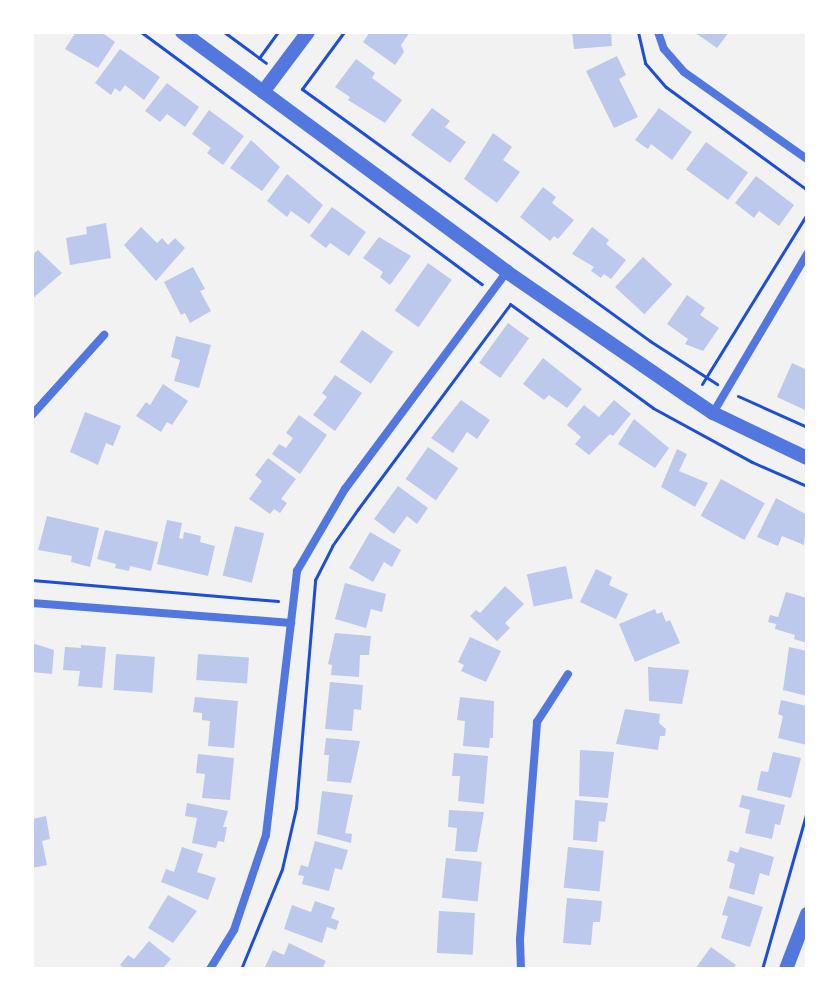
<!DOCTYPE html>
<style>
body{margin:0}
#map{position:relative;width:839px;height:1001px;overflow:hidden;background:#f2f2f2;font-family:Signika,sans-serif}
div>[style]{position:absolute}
.building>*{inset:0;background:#bdc9ec;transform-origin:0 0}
.path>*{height:3px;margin:-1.5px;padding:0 1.5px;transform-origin:1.5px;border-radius:1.5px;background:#1d4ed8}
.minor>*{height:8px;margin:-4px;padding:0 4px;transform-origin:4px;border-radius:4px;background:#5277de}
.tertiary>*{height:14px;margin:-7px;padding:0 7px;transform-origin:7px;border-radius:7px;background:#5277de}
span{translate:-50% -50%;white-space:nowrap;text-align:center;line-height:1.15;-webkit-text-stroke:6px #fff;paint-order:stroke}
.frame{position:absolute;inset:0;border:34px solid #fff;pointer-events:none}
</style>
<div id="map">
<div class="building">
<i style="clip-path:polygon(76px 32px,101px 32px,115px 42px,98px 68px,65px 49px)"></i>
<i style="clip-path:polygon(370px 32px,410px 32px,401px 45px,404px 52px,395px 65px,363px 42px)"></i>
<i style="clip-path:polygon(572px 32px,611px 32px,612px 46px,574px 49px)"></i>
<i style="clip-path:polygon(694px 32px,729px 32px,717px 48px)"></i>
<i style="clip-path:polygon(120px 49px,160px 77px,144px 100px,125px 85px,120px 92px,115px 88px,111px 95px,95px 83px)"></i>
<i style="clip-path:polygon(617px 56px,626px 75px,619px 79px,638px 117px,614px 128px,586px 71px)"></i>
<i style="clip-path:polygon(356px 59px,375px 73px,372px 78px,402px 100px,385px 123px,348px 100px,350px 97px,335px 87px)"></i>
<i style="clip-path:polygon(167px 83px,199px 107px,185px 127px,167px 114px,160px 122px,145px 111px)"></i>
<i style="clip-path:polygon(432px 108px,450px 121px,445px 127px,466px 142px,450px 163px,411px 135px)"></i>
<i style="clip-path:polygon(659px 108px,692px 132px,672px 160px,651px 144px,648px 149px,635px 140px)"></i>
<i style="clip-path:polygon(209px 110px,244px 136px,223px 165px,207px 153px,211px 148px,192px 134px)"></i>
<i style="clip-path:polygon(493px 133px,512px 147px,503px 160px,520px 172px,497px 203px,464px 179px)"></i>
<i style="clip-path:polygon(251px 140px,280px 167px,262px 191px,230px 168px)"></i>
<i style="left:706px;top:142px;width:52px;height:34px;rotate:36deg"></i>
<i style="clip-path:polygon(287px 174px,323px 205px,309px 224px,291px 211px,287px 217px,267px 201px)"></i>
<i style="clip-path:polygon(756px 176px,794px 205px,779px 226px,759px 211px,754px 218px,735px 203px)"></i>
<i style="clip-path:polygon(543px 187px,556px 197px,552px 203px,574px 220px,558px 239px,554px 236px,550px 241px,520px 217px)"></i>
<i style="clip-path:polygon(332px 207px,366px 232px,349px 256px,330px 243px,326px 248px,310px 236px)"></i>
<i style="clip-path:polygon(106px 223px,111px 258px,70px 265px,66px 238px,87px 234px,86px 227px)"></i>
<i style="clip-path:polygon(141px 227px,157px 243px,162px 238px,168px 245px,175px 238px,185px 248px,156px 281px,124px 245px)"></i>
<i style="clip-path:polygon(592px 227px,609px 240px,606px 244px,626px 260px,611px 279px,604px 274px,601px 278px,591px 271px,594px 267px,572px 254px)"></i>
<i style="clip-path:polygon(379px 237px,411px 256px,390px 285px,380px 277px,383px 272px,363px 258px)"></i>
<i style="clip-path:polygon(38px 250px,62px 273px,32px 299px,32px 255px)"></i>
<i style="left:643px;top:257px;width:40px;height:41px;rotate:43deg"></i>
<i style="left:428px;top:263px;width:29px;height:58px;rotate:35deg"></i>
<i style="clip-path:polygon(193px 267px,205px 289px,200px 291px,211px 311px,190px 323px,185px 313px,181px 315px,164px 282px)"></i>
<i style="clip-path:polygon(687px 295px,705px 308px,700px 315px,719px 328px,703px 351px,685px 344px,688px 339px,667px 324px)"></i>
<i style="left:508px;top:323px;width:26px;height:49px;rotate:36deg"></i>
<i style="left:362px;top:330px;width:38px;height:39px;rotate:35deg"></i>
<i style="clip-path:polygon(176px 336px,211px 345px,199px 388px,174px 381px,180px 360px,171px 357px)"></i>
<i style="clip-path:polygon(543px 358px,582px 389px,567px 408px,549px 395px,544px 400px,523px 384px)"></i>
<i style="clip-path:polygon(792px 363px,807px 370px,807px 411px,777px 397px)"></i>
<i style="clip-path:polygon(335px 375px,362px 393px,335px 431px,313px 415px,327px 397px,322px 393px)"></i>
<i style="clip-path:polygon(163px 384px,188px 401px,172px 425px,167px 422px,161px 432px,136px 416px,146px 402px,150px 405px)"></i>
<i style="clip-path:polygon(461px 400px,490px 420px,477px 439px,467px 432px,453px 453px,431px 438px)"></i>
<i style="clip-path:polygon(614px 400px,631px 414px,613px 436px,610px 434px,589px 455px,575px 444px,581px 437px,567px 425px,584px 405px,599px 417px)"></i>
<i style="clip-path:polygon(85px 412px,121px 426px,113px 446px,106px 443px,98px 465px,70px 452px)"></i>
<i style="clip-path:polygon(299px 415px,327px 435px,300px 474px,272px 454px,279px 444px,286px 448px,293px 438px,286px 433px)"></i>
<i style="clip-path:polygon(634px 419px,669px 448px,655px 468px,618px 444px)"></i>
<i style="left:428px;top:447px;width:37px;height:39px;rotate:35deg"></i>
<i style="clip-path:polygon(677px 449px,687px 454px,679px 471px,708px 483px,695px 507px,661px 487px)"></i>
<i style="clip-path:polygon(268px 458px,296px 479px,281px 499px,287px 503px,280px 513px,274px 509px,270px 514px,249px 499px,262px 481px,255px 475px)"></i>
<i style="left:721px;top:479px;width:50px;height:42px;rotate:29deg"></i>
<i style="clip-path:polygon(398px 486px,428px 508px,417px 524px,407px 516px,394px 534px,374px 519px)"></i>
<i style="clip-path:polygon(776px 498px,807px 515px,804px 545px,782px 536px,778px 546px,757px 537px)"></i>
<i style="clip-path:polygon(47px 516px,99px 528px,90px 567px,71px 562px,72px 556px,38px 550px)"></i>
<i style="clip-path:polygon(167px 520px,182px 523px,179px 538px,183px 539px,184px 532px,201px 536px,200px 542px,215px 546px,208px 576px,157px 564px)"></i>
<i style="left:235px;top:526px;width:30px;height:51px;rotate:14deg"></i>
<i style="clip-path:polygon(105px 530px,158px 542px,151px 571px,130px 566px,129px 571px,115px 568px,116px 564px,97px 559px)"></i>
<i style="clip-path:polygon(370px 532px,401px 550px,392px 567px,384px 562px,373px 582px,349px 568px)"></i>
<i style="left:566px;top:566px;width:33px;height:40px;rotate:78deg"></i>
<i style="clip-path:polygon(596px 569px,612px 577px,609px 585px,628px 594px,616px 619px,580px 602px)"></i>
<i style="clip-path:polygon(345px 583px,386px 594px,382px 612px,371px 609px,366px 628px,335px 619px)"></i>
<i style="clip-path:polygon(505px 586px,524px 604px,505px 623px,510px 628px,497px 641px,470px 616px,476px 610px,480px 613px)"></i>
<i style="clip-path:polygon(786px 592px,807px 598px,807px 643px,794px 639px,795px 635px,775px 629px,776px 624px,768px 622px,770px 615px,778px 617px)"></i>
<i style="clip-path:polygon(655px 609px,657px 614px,662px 612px,666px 622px,670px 620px,680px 643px,635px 662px,619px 624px)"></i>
<i style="clip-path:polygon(335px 633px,371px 636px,369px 655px,360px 655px,359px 677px,331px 675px,332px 665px,328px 664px)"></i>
<i style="clip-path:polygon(470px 637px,501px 651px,486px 682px,461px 671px,464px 665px,458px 662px)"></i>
<i style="clip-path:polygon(32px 643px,54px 650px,52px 674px,32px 672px)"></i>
<i style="clip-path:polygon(81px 645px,106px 647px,102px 688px,78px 686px,80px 671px,63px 670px,65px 647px,81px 648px)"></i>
<i style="clip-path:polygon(789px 647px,807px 651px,807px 696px,783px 690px)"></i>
<i style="left:116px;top:654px;width:39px;height:36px;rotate:4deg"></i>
<i style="left:198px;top:654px;width:51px;height:26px;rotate:4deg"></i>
<i style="clip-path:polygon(648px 667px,689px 670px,682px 704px,649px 701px)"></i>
<i style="clip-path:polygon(330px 682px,363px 685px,361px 710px,354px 709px,352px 731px,325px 729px)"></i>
<i style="clip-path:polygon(195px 697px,238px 701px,234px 748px,208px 746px,210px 721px,202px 720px,202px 713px,193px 712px)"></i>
<i style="clip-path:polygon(460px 697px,494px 701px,493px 738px,490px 738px,489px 748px,463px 746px,465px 721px,457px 720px)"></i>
<i style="clip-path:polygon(781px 700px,807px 706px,807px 745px,778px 738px,783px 716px,778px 714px)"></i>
<i style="clip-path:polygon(625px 709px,660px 714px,659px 723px,666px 729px,665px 736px,660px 736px,658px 750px,616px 744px)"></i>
<i style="clip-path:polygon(326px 738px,360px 741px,351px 783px,327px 781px,329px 755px,324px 755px)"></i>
<i style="clip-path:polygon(580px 750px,614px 752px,608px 798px,579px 796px)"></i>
<i style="clip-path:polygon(773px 752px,801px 758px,791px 798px,757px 790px,761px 771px,768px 772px)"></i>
<i style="clip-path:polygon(454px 753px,488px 756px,484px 804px,458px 801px,460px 776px,452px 776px)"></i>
<i style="clip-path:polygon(198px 754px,234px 758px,230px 800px,202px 798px,205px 774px,196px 773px)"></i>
<i style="clip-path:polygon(322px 791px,353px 795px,345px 833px,352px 834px,351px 843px,317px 834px)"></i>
<i style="clip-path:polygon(742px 795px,785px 805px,780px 825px,775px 824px,772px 839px,745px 833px,750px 810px,739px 807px)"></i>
<i style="clip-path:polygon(575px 800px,608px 803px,605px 822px,599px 821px,597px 842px,573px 840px)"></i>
<i style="clip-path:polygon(187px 803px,228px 811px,223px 827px,227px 827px,224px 842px,218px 841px,216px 848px,192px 843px,197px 818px,185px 816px)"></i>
<i style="clip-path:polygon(449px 810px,484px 812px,477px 852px,455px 851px,457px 828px,448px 827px)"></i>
<i style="clip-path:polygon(46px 816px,50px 839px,42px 841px,47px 865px,32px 868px,32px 819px)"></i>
<i style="clip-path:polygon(315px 841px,348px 850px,342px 870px,335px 868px,329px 891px,302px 884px,304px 876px,298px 875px,301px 865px,308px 867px)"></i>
<i style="clip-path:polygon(182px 847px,203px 854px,197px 872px,216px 878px,208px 900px,161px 882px,166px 869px,174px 872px)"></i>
<i style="left:568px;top:847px;width:36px;height:41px;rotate:6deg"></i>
<i style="clip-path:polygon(740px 847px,774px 857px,769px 876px,760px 873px,754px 895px,729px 888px,735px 864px,727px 861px,730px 850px,738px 853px)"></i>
<i style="left:446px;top:858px;width:36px;height:40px;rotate:6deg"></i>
<i style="clip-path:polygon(168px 895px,197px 911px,173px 943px,148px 928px)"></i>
<i style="clip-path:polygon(728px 896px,763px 907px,750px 947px,721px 938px,728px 916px,722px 915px)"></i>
<i style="clip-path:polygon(567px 898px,602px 901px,600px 922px,593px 922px,591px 945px,563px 943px)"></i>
<i style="clip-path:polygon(315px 901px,335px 908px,331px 918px,339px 921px,336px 930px,327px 927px,322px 943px,284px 929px,292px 905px,311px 912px)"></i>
<i style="left:439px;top:911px;width:36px;height:42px;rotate:3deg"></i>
<i style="clip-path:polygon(149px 941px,171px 959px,162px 969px,125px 969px,120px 965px,128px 955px,134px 959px)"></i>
<i style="clip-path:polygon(289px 943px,326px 961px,322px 969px,264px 969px,273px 950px,284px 955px)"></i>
<i style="clip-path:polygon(711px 947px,736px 965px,732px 969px,695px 969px)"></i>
</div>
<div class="path">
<i style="left:141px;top:32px;width:424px;rotate:36.5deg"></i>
<i style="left:224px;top:32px;width:52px;rotate:36.4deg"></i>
<i style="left:344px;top:32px;width:71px;rotate:126.4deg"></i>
<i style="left:302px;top:89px;width:430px;rotate:35.9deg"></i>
<i style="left:650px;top:341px;width:80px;rotate:32.7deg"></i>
<i style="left:638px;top:32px;width:32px;rotate:77deg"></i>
<i style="left:645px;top:63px;width:32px;rotate:49deg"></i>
<i style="left:666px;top:87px;width:175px;rotate:36.1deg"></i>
<i style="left:259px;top:58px;width:32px;rotate:-54deg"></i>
<i style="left:702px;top:384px;width:200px;rotate:-58.3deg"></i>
<i style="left:738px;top:396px;width:76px;rotate:24.2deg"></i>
<i style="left:32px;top:580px;width:247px;rotate:4.9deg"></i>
<i style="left:241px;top:969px;width:108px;rotate:-67.7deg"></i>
<i style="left:282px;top:869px;width:63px;rotate:-77.1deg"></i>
<i style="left:296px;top:808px;width:229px;rotate:-85.2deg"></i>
<i style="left:315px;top:580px;width:38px;rotate:-63deg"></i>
<i style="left:332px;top:546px;width:45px;rotate:-54.9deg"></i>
<i style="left:358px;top:509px;width:255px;rotate:-53.4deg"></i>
<i style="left:510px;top:304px;width:177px;rotate:36deg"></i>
<i style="left:653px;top:408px;width:113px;rotate:28.6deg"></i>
<i style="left:752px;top:462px;width:60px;rotate:23.6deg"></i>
<i style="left:762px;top:969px;width:164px;rotate:-74.1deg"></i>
</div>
<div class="minor">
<i style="left:658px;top:32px;width:18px;rotate:71deg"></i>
<i style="left:664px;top:49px;width:30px;rotate:49deg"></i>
<i style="left:684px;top:72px;width:151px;rotate:35.3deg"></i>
<i style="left:713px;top:413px;width:185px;rotate:-59.4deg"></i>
<i style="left:32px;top:415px;width:108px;rotate:-48deg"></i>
<i style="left:32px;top:603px;width:260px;rotate:4.4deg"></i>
<i style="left:210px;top:969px;width:46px;rotate:-58.4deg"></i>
<i style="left:234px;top:930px;width:100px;rotate:-71.4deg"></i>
<i style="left:266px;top:835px;width:266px;rotate:-83.3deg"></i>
<i style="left:297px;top:571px;width:95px;rotate:-59.7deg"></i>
<i style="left:345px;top:489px;width:271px;rotate:-53.3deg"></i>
<i style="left:521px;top:969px;width:30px;rotate:-92deg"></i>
<i style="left:520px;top:939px;width:218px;rotate:-85.5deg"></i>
<i style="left:537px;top:722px;width:57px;rotate:-57.1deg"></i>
</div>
<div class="tertiary">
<i style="left:182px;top:32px;width:404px;rotate:36.4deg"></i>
<i style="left:507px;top:272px;width:224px;rotate:34.5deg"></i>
<i style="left:692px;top:399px;width:25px;rotate:34deg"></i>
<i style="left:713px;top:413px;width:104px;rotate:25.6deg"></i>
<i style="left:263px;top:92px;width:75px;rotate:-53.1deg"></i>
<i style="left:786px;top:969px;width:59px;rotate:-69.1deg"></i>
</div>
<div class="frame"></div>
</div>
